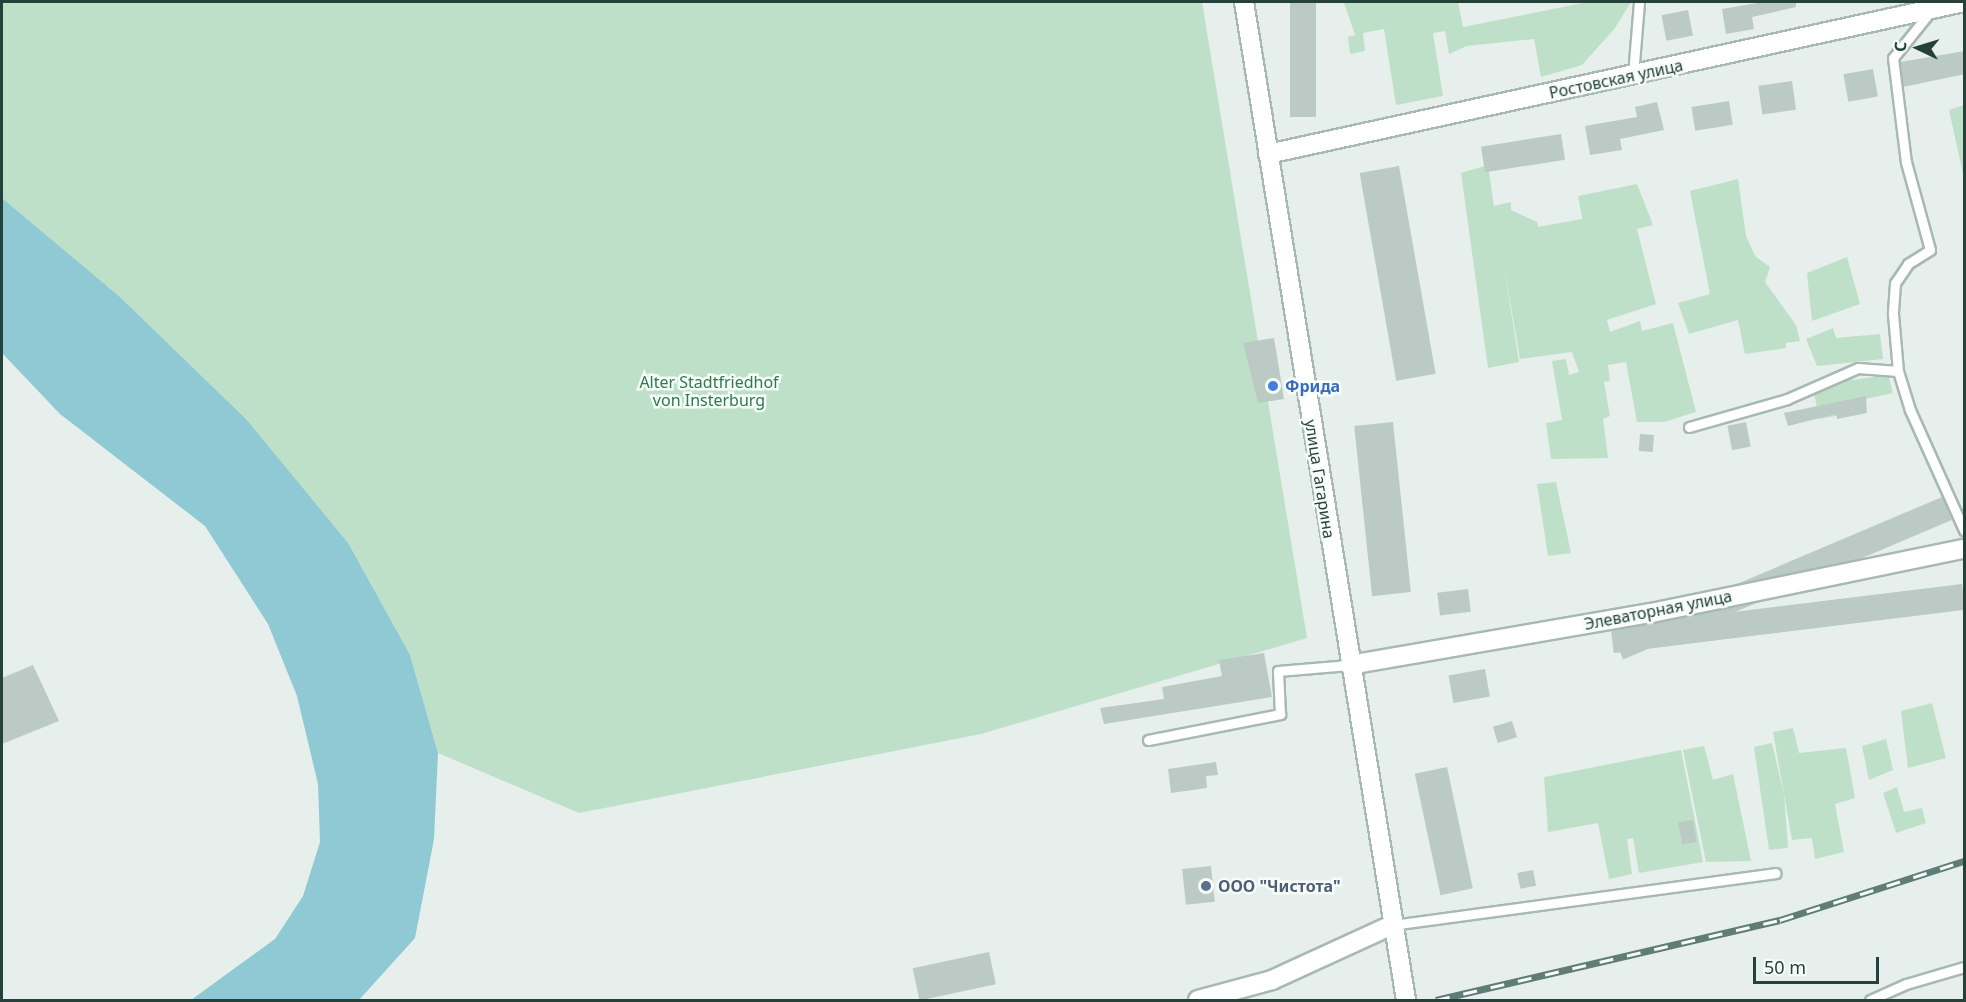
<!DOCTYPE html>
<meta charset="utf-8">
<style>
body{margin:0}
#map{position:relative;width:1966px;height:1002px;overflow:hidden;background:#e6efeb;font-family:"Noto Sans",sans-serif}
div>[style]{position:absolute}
.green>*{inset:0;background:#bfe0c8}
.water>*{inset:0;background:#8ec9d4}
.building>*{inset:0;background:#bbcac4;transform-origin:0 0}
.roads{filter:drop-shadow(2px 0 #a8b8b2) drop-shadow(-2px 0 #a8b8b2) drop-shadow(0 2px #a8b8b2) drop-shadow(0 -2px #a8b8b2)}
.service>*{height:9px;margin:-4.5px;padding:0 4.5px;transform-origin:4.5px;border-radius:4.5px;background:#fff}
.minor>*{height:18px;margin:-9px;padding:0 9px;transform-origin:9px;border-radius:9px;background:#fff}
.rail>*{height:7px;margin-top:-3.5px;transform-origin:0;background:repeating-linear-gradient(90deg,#f7fbf9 0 14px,#5f7d75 0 28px);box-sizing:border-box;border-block:2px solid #5f7d75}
.dots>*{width:16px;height:16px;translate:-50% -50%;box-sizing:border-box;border:3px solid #f7fbf9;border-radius:50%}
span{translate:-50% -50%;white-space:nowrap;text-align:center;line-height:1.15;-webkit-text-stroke:5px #f7fbf9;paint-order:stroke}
.street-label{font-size:16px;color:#24423a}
.park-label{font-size:16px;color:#2d7a4b}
.shop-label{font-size:16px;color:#366cbe;font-weight:700}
.left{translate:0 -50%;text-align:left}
.service-label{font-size:16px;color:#4e5e75;font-weight:700}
.frame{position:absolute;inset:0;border:3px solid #24423a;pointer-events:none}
.north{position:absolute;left:1888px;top:18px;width:60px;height:60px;-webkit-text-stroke:4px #f7fbf9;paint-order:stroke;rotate:274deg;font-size:16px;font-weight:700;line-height:24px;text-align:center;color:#24423a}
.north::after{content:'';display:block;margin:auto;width:21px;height:27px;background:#24423a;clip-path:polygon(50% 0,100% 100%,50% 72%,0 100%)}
.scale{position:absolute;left:1753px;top:957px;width:126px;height:27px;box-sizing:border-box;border:3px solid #24423a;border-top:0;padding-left:8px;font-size:18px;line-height:21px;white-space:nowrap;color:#24423a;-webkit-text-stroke:4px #f7fbf9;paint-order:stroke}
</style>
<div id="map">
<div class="green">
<i style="clip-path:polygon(2px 2px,1202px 2px,1307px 638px,981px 734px,579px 813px,438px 753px,410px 655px,246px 419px,120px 297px,2px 198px)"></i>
<i style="clip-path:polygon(1458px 2px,1463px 27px,1588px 2px,1631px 2px,1615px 28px,1582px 65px,1541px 77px,1534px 39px,1467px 46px,1449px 54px,1445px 31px,1433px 33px,1443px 96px,1396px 105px,1384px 29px,1363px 33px,1365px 51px,1350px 54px,1348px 37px,1355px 35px,1344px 3px)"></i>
<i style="clip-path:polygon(1964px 105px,1964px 178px,1949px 110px)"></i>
<i style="clip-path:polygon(1488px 165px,1494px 206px,1511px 202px,1511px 210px,1537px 222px,1538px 227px,1582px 219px,1583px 223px,1578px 196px,1637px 184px,1653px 225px,1637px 229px,1656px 304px,1607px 320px,1610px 332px,1640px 321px,1642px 331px,1673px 323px,1696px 412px,1664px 422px,1637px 422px,1626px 362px,1608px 365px,1610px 381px,1604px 382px,1610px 416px,1603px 419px,1608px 458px,1551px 459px,1546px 423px,1562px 420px,1552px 361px,1566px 359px,1569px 375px,1579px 372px,1572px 352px,1520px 359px,1504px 266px,1519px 362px,1488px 368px,1461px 173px)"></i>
<i style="clip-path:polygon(1738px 179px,1746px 236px,1755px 256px,1770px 267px,1765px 282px,1796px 325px,1800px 341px,1786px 343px,1786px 348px,1745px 354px,1738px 320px,1689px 334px,1678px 303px,1710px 294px,1690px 191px)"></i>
<i style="clip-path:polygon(1847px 257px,1860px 304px,1812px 321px,1807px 273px)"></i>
<i style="clip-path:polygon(1833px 328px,1836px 338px,1880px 334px,1883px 359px,1817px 366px,1806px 339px)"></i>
<i style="clip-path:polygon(1851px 373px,1853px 380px,1888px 375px,1893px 393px,1860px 400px,1861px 411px,1819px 419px,1812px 382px)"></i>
<i style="clip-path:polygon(1556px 482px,1571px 553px,1548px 556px,1537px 484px)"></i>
<i style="clip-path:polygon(1932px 703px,1946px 758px,1908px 768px,1901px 711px)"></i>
<i style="clip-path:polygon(1793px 728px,1799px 753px,1846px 748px,1855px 798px,1835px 804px,1844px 852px,1815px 859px,1812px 838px,1792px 840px,1773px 732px)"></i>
<i style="clip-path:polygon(1886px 739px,1893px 770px,1869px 780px,1862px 746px)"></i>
<i style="clip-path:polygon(1772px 743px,1784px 795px,1788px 848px,1769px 850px,1754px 747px)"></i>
<i style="clip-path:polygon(1704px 746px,1713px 780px,1733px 774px,1751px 861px,1706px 862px,1683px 750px)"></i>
<i style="clip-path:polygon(1681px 750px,1703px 862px,1639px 873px,1633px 838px,1627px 839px,1632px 874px,1609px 879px,1598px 823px,1548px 832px,1544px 777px)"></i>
<i style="clip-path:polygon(1897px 787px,1904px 812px,1922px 808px,1926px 823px,1896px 833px,1883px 793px)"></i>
</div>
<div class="water">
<i style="clip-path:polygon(2px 198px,120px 297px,246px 419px,348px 543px,410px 655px,438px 753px,434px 839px,415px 938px,359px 1000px,191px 1000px,275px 939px,303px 896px,320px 842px,318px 784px,297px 696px,268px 624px,205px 526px,60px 414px,2px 353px)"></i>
</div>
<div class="building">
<i style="left:1290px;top:2px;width:26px;height:115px"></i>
<i style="clip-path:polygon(1763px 2px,1796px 2px,1796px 7px,1752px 17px,1754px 29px,1726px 34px,1722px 9px)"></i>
<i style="left:1688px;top:10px;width:26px;height:27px;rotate:79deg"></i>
<i style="clip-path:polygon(1965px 51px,1965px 74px,1903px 87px,1900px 62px)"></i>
<i style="left:1873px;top:69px;width:28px;height:30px;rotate:80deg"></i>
<i style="left:1792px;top:81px;width:29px;height:34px;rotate:82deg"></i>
<i style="left:1729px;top:101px;width:24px;height:38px;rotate:81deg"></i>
<i style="clip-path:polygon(1657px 102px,1664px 130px,1620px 139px,1622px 150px,1590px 155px,1585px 126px,1637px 117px,1635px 107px)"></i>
<i style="left:1561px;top:134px;width:26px;height:81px;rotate:81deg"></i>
<i style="left:1399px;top:166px;width:211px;height:40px;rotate:80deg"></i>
<i style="clip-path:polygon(1274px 338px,1284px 399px,1258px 403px,1243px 343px)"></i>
<i style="clip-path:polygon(1866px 396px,1867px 413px,1837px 419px,1836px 414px,1788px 426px,1784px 413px)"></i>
<i style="left:1393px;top:422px;width:171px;height:39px;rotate:84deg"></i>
<i style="left:1746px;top:422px;width:25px;height:19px;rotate:79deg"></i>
<i style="left:1640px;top:434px;width:14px;height:17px;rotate:4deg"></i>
<i style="left:1942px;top:497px;width:25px;height:357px;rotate:67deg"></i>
<i style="left:1962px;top:584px;width:26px;height:354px;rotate:83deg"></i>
<i style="left:1468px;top:589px;width:23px;height:31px;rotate:83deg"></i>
<i style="clip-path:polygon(1264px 653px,1272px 697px,1104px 724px,1100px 708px,1164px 699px,1162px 687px,1222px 676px,1219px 660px)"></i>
<i style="clip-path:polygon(33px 665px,59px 721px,2px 744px,2px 678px)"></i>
<i style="left:1485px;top:669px;width:28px;height:37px;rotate:80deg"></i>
<i style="left:1512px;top:721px;width:17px;height:20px;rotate:73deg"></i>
<i style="clip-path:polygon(1216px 762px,1218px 775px,1206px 776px,1207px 788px,1171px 793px,1168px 769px)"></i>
<i style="left:1447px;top:767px;width:124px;height:33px;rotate:78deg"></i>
<i style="left:1693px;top:820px;width:22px;height:15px;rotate:80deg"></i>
<i style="left:1211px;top:866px;width:36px;height:29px;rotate:84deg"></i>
<i style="left:1533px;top:870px;width:16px;height:16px;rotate:79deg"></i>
<i style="left:989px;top:952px;width:33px;height:78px;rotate:78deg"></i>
</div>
<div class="roads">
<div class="service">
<i style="left:1930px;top:12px;width:59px;rotate:128.8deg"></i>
<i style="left:1893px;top:58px;width:105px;rotate:82.9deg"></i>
<i style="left:1906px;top:162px;width:91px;rotate:74.7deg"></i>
<i style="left:1930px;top:250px;width:26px;rotate:148deg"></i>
<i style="left:1908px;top:264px;width:23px;rotate:124deg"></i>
<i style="left:1895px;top:283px;width:31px;rotate:94deg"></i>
<i style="left:1893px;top:314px;width:57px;rotate:85deg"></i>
<i style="left:1898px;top:371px;width:41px;rotate:72.9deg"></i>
<i style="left:1910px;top:410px;width:132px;rotate:65.8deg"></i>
<i style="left:1633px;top:75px;width:73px;rotate:-85.3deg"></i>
<i style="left:1689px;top:427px;width:102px;rotate:-15.9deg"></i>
<i style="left:1787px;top:399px;width:77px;rotate:-23.6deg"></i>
<i style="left:1858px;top:368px;width:40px;rotate:4.3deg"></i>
<i style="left:1148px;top:740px;width:135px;rotate:-11.1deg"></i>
<i style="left:1280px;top:714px;width:43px;rotate:-92.7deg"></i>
<i style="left:1278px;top:671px;width:71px;rotate:-4.8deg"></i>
<i style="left:1392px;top:925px;width:387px;rotate:-7.7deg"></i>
<i style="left:1870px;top:1000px;width:39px;rotate:-24deg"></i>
<i style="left:1906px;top:984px;width:60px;rotate:-16.3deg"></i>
</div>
<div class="minor">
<i style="left:1244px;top:2px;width:1011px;rotate:80.78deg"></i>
<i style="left:1268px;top:154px;width:712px;rotate:-12.32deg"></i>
<i style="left:1349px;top:665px;width:306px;rotate:-9.8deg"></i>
<i style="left:1651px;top:613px;width:319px;rotate:-11.6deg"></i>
<i style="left:1198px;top:1000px;width:77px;rotate:-15.1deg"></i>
<i style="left:1272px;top:980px;width:132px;rotate:-24.6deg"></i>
</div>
</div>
<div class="rail">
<i style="left:1436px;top:1000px;width:353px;rotate:-13.1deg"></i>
<i style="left:1780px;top:920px;width:193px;rotate:-17.8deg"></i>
</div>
<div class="dots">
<i style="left:1273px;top:386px;background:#3f7fe0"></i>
<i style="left:1206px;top:886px;background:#5c6f8a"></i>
</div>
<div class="street-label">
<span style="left:1616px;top:79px;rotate:-12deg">Ростовская улица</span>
<span style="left:1320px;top:479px;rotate:81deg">улица Гагарина</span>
<span style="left:1658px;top:610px;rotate:-11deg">Элеваторная улица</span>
</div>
<div class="park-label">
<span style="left:709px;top:391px">Alter Stadtfriedhof<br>von Insterburg</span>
</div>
<div class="shop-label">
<span class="left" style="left:1285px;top:386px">Фрида</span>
</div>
<div class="service-label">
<span class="left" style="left:1218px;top:886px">ООО "Чистота"</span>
</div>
<div class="frame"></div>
<div class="north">С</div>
<div class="scale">50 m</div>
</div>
